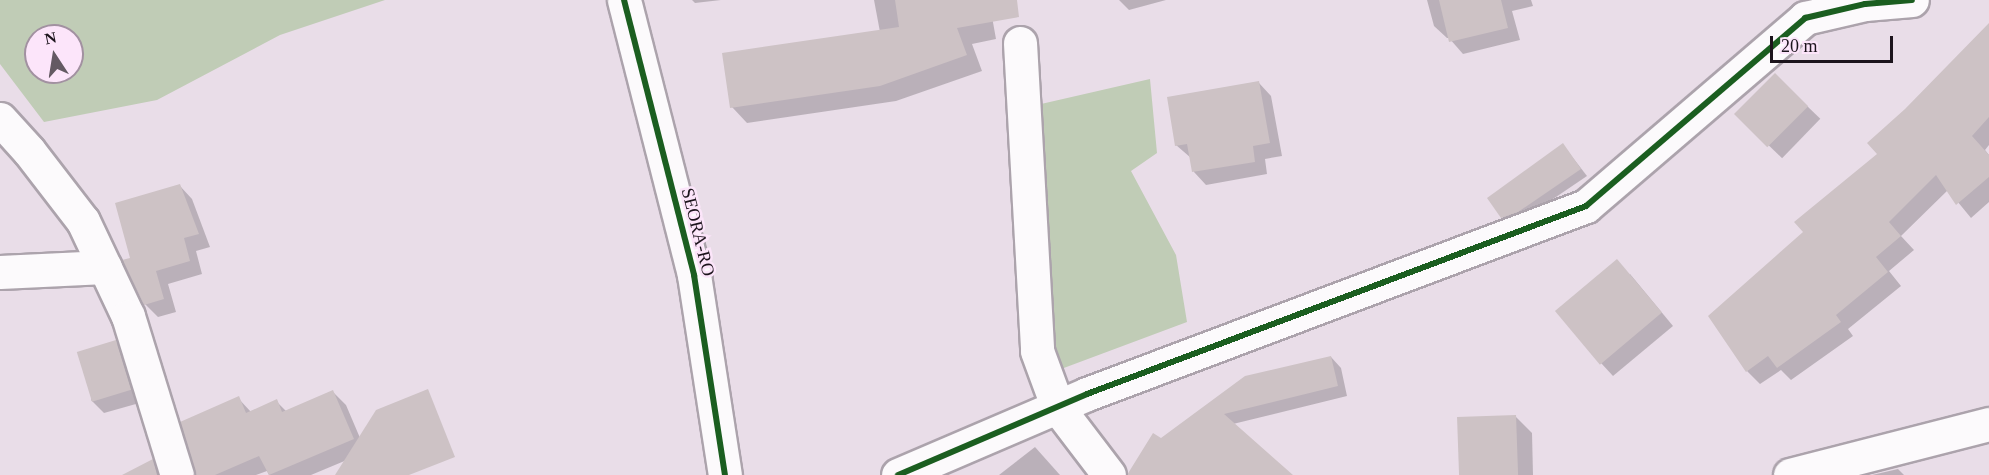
<!DOCTYPE html>
<style>
body{margin:0}
#map{position:relative;width:1989px;height:475px;overflow:hidden;background:#e9dde8;font-family:"Times New Roman",serif}
div>[style]{position:absolute}
.green>*{inset:0;background:#c0ccb6}
.shadow>*{inset:0;background:#0003;transform-origin:0 0}
.building>*{inset:0;background:#cdc2c5;transform-origin:0 0}
.roads{filter:drop-shadow(2px 0 #aca3ac) drop-shadow(-2px 0 #aca3ac) drop-shadow(0 2px #aca3ac) drop-shadow(0 -2px #aca3ac)}
.minor>*{height:33px;margin:-16.5px;padding:0 16.5px;transform-origin:16.5px;border-radius:16.5px;background:#fcfafc}
.cycleway>*{height:6px;margin:-3px;padding:0 3px;transform-origin:3px;border-radius:3px;background:#1b5e20}
span{translate:-50% -50%;white-space:nowrap;text-align:center;line-height:1.15;-webkit-text-stroke:5px #fce5fa;paint-order:stroke}
.street-label{font-size:18px;color:#1c141c}
.north{position:absolute;left:24px;top:24px;width:60px;height:60px;box-sizing:border-box;background:#fce5fa;border:2px solid #a291a1;border-radius:50%;rotate:348deg;font-size:16px;font-weight:700;line-height:24px;text-align:center;color:#1c141c}
.north::after{content:'';display:block;margin:auto;width:21px;height:27px;background:#645a63;clip-path:polygon(50% 0,100% 100%,50% 72%,0 100%)}
.scale{position:absolute;left:1770px;top:36px;width:123px;height:27px;box-sizing:border-box;border:3px solid #1c141c;border-top:0;padding-left:8px;font-size:18px;line-height:21px;white-space:nowrap;color:#1c141c;-webkit-text-stroke:4px #fce5fa;paint-order:stroke}
</style>
<div id="map">
<div class="green">
<i style="clip-path:polygon(evenodd,0 0,385px 0,280px 35px,157px 100px,44px 122px,0 64px,0 0,36px 36px,72px 36px,72px 72px,36px 72px,36px 36px)"></i>
<i style="clip-path:polygon(1150px 79px,1157px 153px,1131px 171px,1176px 255px,1187px 322px,1037px 378px,1028px 107px)"></i>
</div>
<div class="shadow">
<i style="clip-path:polygon(692px 0,721px 0,695px 3px)"></i>
<i style="clip-path:polygon(874px 0,989px 0,996px 39px,972px 44px,982px 71px,896px 101px,747px 123px,732px 107px,880px 32px)"></i>
<i style="clip-path:polygon(1119px 0,1166px 0,1129px 10px)"></i>
<i style="clip-path:polygon(1427px 0,1531px 0,1533px 6px,1512px 11px,1520px 40px,1463px 54px,1449px 38px,1447px 38px,1434px 26px)"></i>
<i style="clip-path:polygon(1989px 52px,1989px 145px,1985px 150px,1989px 155px,1989px 202px,1971px 218px,1948px 190px,1901px 236px,1914px 250px,1889px 271px,1901px 286px,1848px 329px,1853px 336px,1791px 380px,1781px 370px,1760px 384px,1747px 371px,1805px 232px,1879px 154px)"></i>
<i style="left:1775px;top:75px;width:63px;height:55px;rotate:44deg"></i>
<i style="clip-path:polygon(1259px 83px,1271px 96px,1282px 156px,1265px 159px,1267px 174px,1206px 185px,1194px 172px,1191px 158px,1176px 145px)"></i>
<i style="clip-path:polygon(1563px 145px,1587px 176px,1525px 218px,1510px 224px,1502px 217px)"></i>
<i style="clip-path:polygon(180px 186px,192px 199px,210px 247px,196px 251px,202px 274px,168px 284px,176px 312px,158px 317px,145px 304px,132px 259px)"></i>
<i style="clip-path:polygon(1630px 274px,1673px 326px,1613px 376px,1601px 363px)"></i>
<i style="clip-path:polygon(115px 342px,128px 354px,143px 402px,104px 413px,91px 400px)"></i>
<i style="clip-path:polygon(1331px 357px,1341px 368px,1347px 396px,1233px 424px,1291px 475px,1129px 475px,1161px 439px)"></i>
<i style="clip-path:polygon(333px 392px,346px 405px,366px 452px,311px 475px,269px 475px,267px 471px,256px 475px,196px 475px,238px 398px,251px 412px,276px 401px,287px 412px)"></i>
<i style="clip-path:polygon(1515px 416px,1532px 433px,1533px 475px,1460px 475px)"></i>
<i style="clip-path:polygon(1035px 447px,1060px 475px,999px 475px)"></i>
<i style="clip-path:polygon(152px 461px,165px 475px,125px 475px)"></i>
<i style="clip-path:polygon(1898px 469px,1904px 475px,1872px 475px)"></i>
</div>
<div class="building">
<i style="clip-path:polygon(895px 0,1017px 0,1019px 17px,957px 28px,967px 55px,880px 86px,730px 108px,722px 53px,899px 27px)"></i>
<i style="clip-path:polygon(1439px 0,1501px 0,1508px 28px,1449px 42px)"></i>
<i style="clip-path:polygon(1989px 23px,1989px 117px,1972px 136px,1989px 155px,1989px 177px,1956px 205px,1936px 175px,1889px 222px,1901px 236px,1876px 257px,1888px 272px,1836px 315px,1841px 322px,1777px 368px,1768px 356px,1746px 372px,1708px 316px,1803px 232px,1794px 222px,1877px 154px,1867px 143px,1905px 109px)"></i>
<i style="left:1775px;top:73px;width:47px;height:58px;rotate:45deg"></i>
<i style="clip-path:polygon(1259px 81px,1270px 143px,1253px 146px,1255px 162px,1192px 172px,1187px 144px,1175px 146px,1167px 97px)"></i>
<i style="clip-path:polygon(1563px 143px,1581px 169px,1518px 212px,1501px 218px,1487px 198px)"></i>
<i style="clip-path:polygon(180px 184px,199px 234px,184px 238px,190px 261px,156px 271px,164px 299px,144px 305px,122px 260px,130px 258px,115px 203px)"></i>
<i style="left:1617px;top:259px;width:70px;height:81px;rotate:50deg"></i>
<i style="left:116px;top:340px;width:52px;height:41px;rotate:73deg"></i>
<i style="clip-path:polygon(1331px 356px,1338px 386px,1224px 414px,1293px 475px,1127px 475px,1153px 433px,1161px 438px,1245px 376px)"></i>
<i style="clip-path:polygon(428px 389px,455px 457px,409px 475px,335px 475px,376px 410px)"></i>
<i style="clip-path:polygon(333px 390px,354px 439px,269px 475px,259px 456px,215px 475px,195px 475px,180px 422px,239px 396px,246px 413px,277px 399px,282px 412px)"></i>
<i style="left:1516px;top:415px;width:60px;height:59px;rotate:88deg"></i>
<i style="clip-path:polygon(153px 459px,157px 475px,122px 475px)"></i>
</div>
<div class="roads">
<div class="minor">
<i style="left:624px;top:0;width:284px;rotate:75.7deg"></i>
<i style="left:694px;top:275px;width:202px;rotate:81.2deg"></i>
<i style="left:1020px;top:43px;width:308px;rotate:86.8deg"></i>
<i style="left:1037px;top:351px;width:61px;rotate:69.8deg"></i>
<i style="left:1058px;top:408px;width:84px;rotate:52.7deg"></i>
<i style="left:0;top:119px;width:43px;rotate:47.8deg"></i>
<i style="left:29px;top:151px;width:88px;rotate:52.4deg"></i>
<i style="left:83px;top:221px;width:105px;rotate:64.7deg"></i>
<i style="left:128px;top:316px;width:166px;rotate:72.9deg"></i>
<i style="left:0;top:272px;width:105px;rotate:-2.7deg"></i>
<i style="left:898px;top:475px;width:206px;rotate:-23.2deg"></i>
<i style="left:1087px;top:394px;width:533px;rotate:-20.64deg"></i>
<i style="left:1586px;top:206px;width:289px;rotate:-40.6deg"></i>
<i style="left:1805px;top:18px;width:62px;rotate:-13.1deg"></i>
<i style="left:1865px;top:4px;width:47px;rotate:-4.9deg"></i>
<i style="left:1790px;top:475px;width:205px;rotate:-14.4deg"></i>
</div>
</div>
<div class="cycleway">
<i style="left:624px;top:0;width:284px;rotate:75.7deg"></i>
<i style="left:694px;top:275px;width:202px;rotate:81.2deg"></i>
<i style="left:898px;top:475px;width:206px;rotate:-23.2deg"></i>
<i style="left:1087px;top:394px;width:533px;rotate:-20.64deg"></i>
<i style="left:1586px;top:206px;width:289px;rotate:-40.6deg"></i>
<i style="left:1805px;top:18px;width:62px;rotate:-13.1deg"></i>
<i style="left:1865px;top:4px;width:47px;rotate:-4.9deg"></i>
</div>
<div class="street-label">
<span style="left:698px;top:232px;rotate:76deg">SEORA-RO</span>
</div>
<div class="north">N</div>
<div class="scale">20 m</div>
</div>
